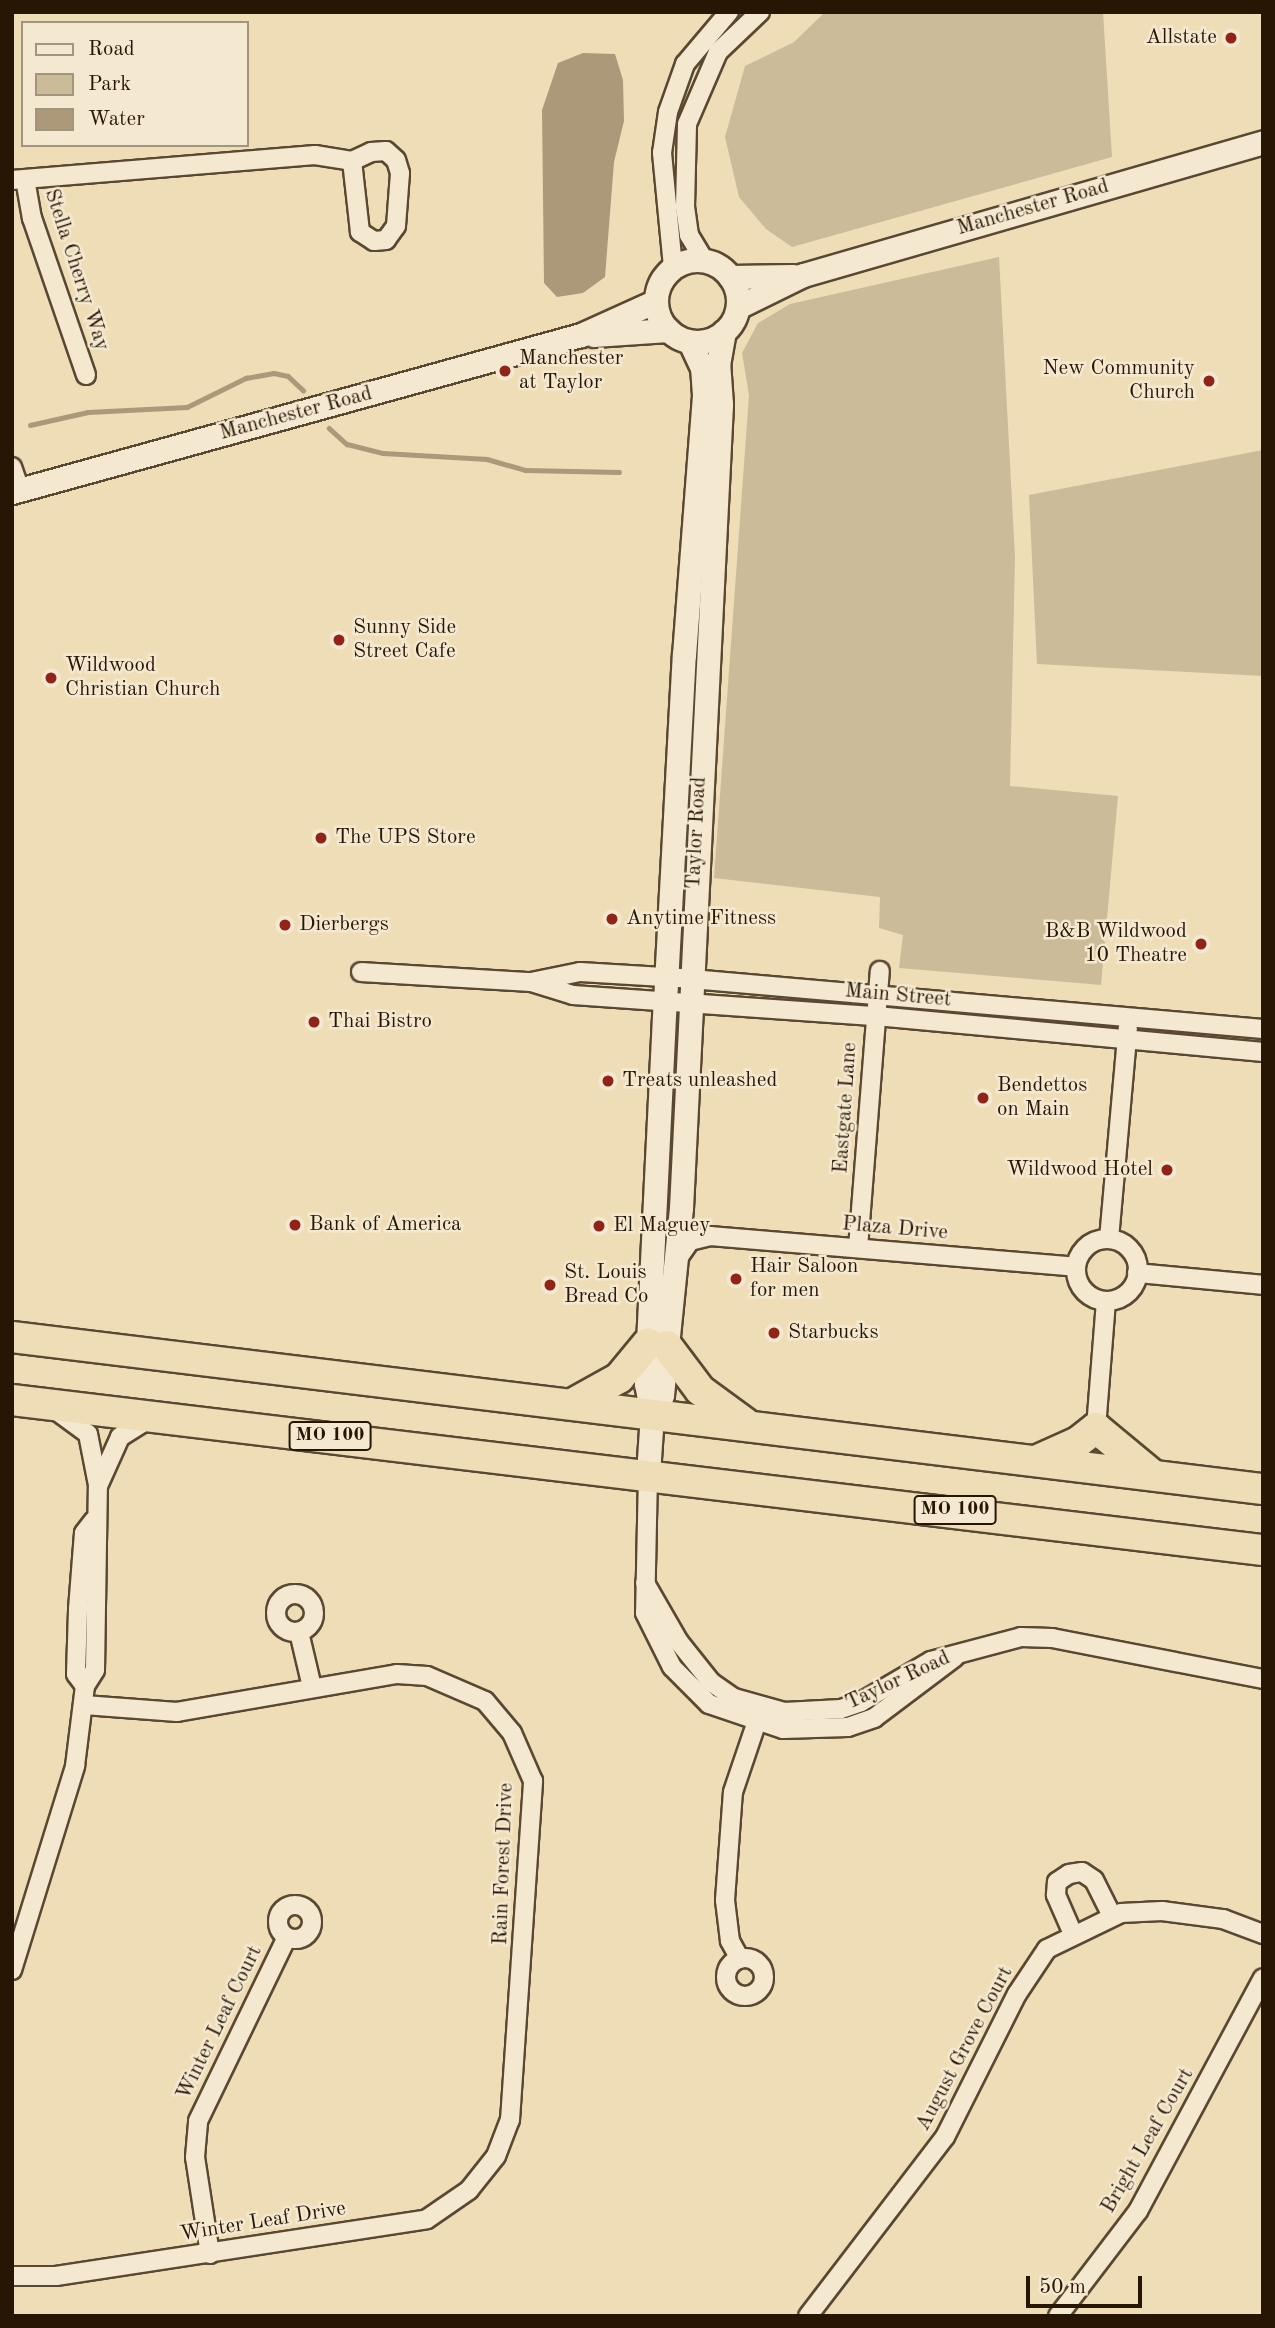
<!DOCTYPE html>
<style>
body{margin:0}
#map{position:relative;width:1275px;height:2328px;overflow:hidden;background:#eeddb7;font-family:"Old Standard TT",serif}
div>[style]{position:absolute}
.green>*{inset:0;background:#cb9}
.water>*{inset:0;background:#ab997a}
.stream>*{height:4.5px;margin:-2.25px;padding:0 2.25px;transform-origin:2.25px;border-radius:2.25px;background:#ab997a}
.roads{filter:drop-shadow(2px 0 #5a4832) drop-shadow(-2px 0 #5a4832) drop-shadow(0 2px #5a4832) drop-shadow(0 -2px #5a4832)}
.minor>*{height:18px;margin:-9px;padding:0 9px;transform-origin:9px;border-radius:9px;background:#f4e9d0}
.minor>.ring{margin:-9px;padding:0;box-sizing:content-box;background:none;border:18px solid #f4e9d0;border-radius:50%}
.tertiary>*{height:23px;margin:-11.5px;padding:0 11.5px;transform-origin:11.5px;border-radius:11.5px;background:#f4e9d0}
.tertiary>.ring{margin:-11.5px;padding:0;box-sizing:content-box;background:none;border:23px solid #f4e9d0;border-radius:50%}
.trunk>*{height:30px;margin:-15px;padding:0 15px;transform-origin:15px;border-radius:15px;background:#eeddb7}
.dots>*{width:19px;height:19px;translate:-50% -50%;box-sizing:border-box;border:4px solid #f4e9d0;border-radius:50%}
span{translate:-50% -50%;white-space:nowrap;text-align:center;line-height:1.15;-webkit-text-stroke:5px #f4e9d0;paint-order:stroke}
.shield-label span{padding:2px 5px;background:#f4e9d0;border:2px solid;border-radius:5px;-webkit-text-stroke-width:0}
.shield-label{font-size:19px;color:#281605;font-weight:700}
.poi-label{font-size:21px;color:#281605}
.right{translate:-100% -50%;text-align:right}
.left{translate:0 -50%;text-align:left}
.street-label{font-size:21px;color:#281605}
.frame{position:absolute;inset:0;border:14px solid #281605;pointer-events:none}
.legend{position:absolute;left:21px;top:21px;width:228px;height:126px;box-sizing:border-box;background:#f4e9d0;border:2px solid #a2957f;margin:0;padding:9px 12px;list-style:none;font-size:21px;color:#281605}
.legend li{display:flex;align-items:center;gap:14px;height:35px}
.legend b{width:35px;border:2px solid #a2957f}
.scale{position:absolute;left:1026px;top:2276px;width:116px;height:32px;box-sizing:border-box;border:4px solid #281605;border-top:0;padding-left:9px;font-size:21px;line-height:24px;white-space:nowrap;color:#281605;-webkit-text-stroke:5px #f4e9d0;paint-order:stroke}
</style>
<div id="map">
<div class="green">
<i style="clip-path:polygon(825px 12px,1103px 12px,1112px 157px,792px 247px,766px 229px,739px 197px,725px 137px,745px 66px,794px 42px)"></i>
<i style="clip-path:polygon(999px 257px,1015px 557px,1010px 786px,1118px 796px,1101px 985px,899px 968px,903px 935px,879px 928px,880px 897px,714px 878px,749px 395px,742px 353px,758px 323px,790px 304px)"></i>
<i style="clip-path:polygon(1263px 450px,1263px 676px,1037px 664px,1029px 495px)"></i>
</div>
<div class="water">
<i style="clip-path:polygon(583px 53px,615px 54px,623px 80px,624px 121px,614px 162px,605px 277px,583px 293px,557px 297px,544px 283px,542px 110px,558px 63px)"></i>
</div>
<div class="stream">
<i style="left:30px;top:425px;width:59px;rotate:-12.6deg"></i>
<i style="left:88px;top:412px;width:99px;rotate:-2.9deg"></i>
<i style="left:187px;top:407px;width:66px;rotate:-26.2deg"></i>
<i style="left:246px;top:378px;width:28px;rotate:-10deg"></i>
<i style="left:274px;top:373px;width:14px;rotate:12deg"></i>
<i style="left:288px;top:376px;width:21px;rotate:43deg"></i>
<i style="left:329px;top:428px;width:24px;rotate:42deg"></i>
<i style="left:347px;top:444px;width:37px;rotate:14deg"></i>
<i style="left:383px;top:453px;width:104px;rotate:3.3deg"></i>
<i style="left:487px;top:459px;width:40px;rotate:16deg"></i>
<i style="left:525px;top:470px;width:94px;rotate:1.2deg"></i>
</div>
<div class="roads">
<div class="minor">
<i style="left:25px;top:179px;width:40px;rotate:80deg"></i>
<i style="left:32px;top:218px;width:166px;rotate:71deg"></i>
<i style="left:12px;top:180px;width:304px;rotate:-4.7deg"></i>
<i style="left:315px;top:155px;width:37px;rotate:9deg"></i>
<i style="left:352px;top:161px;width:21px;rotate:-25deg"></i>
<i style="left:371px;top:152px;width:15px;rotate:-4deg"></i>
<i style="left:386px;top:151px;width:13px;rotate:42deg"></i>
<i style="left:396px;top:160px;width:14px;rotate:73deg"></i>
<i style="left:400px;top:173px;width:53px;rotate:94.3deg"></i>
<i style="left:396px;top:226px;width:17px;rotate:126deg"></i>
<i style="left:386px;top:240px;width:12px;rotate:175deg"></i>
<i style="left:374px;top:241px;width:17px;rotate:-147deg"></i>
<i style="left:360px;top:232px;width:71px;rotate:-96.4deg"></i>
<i style="left:704px;top:260px;width:29px;rotate:-121deg"></i>
<i style="left:689px;top:235px;width:28px;rotate:-98deg"></i>
<i style="left:685px;top:207px;width:83px;rotate:-88.6deg"></i>
<i style="left:687px;top:124px;width:78px;rotate:-66.7deg"></i>
<i style="left:718px;top:52px;width:58px;rotate:-43.6deg"></i>
<i style="left:673px;top:267px;width:115px;rotate:-95.5deg"></i>
<i style="left:662px;top:153px;width:41px;rotate:-81.7deg"></i>
<i style="left:668px;top:112px;width:51px;rotate:-70.5deg"></i>
<i style="left:685px;top:64px;width:68px;rotate:-49.8deg"></i>
<i style="left:12px;top:467px;width:24px;rotate:71deg"></i>
<i style="left:361px;top:972px;width:170px;rotate:3.4deg"></i>
<i style="left:1263px;top:1029px;width:585px;rotate:-175deg"></i>
<i style="left:680px;top:978px;width:100px;rotate:-176.6deg"></i>
<i style="left:580px;top:972px;width:50px;rotate:168.5deg"></i>
<i style="left:531px;top:982px;width:44px;rotate:17.2deg"></i>
<i style="left:573px;top:995px;width:304px;rotate:4deg"></i>
<i style="left:876px;top:1016px;width:389px;rotate:5.3deg"></i>
<i style="left:1109px;top:1239px;width:212px;rotate:-84.9deg"></i>
<i class="ring" style="left:1076px;top:1239px;width:44px;height:44px"></i>
<i style="left:858px;top:1248px;width:278px;rotate:-85.5deg"></i>
<i style="left:676px;top:1261px;width:24px;rotate:-55deg"></i>
<i style="left:690px;top:1241px;width:21px;rotate:-14deg"></i>
<i style="left:710px;top:1236px;width:367px;rotate:4.8deg"></i>
<i style="left:1137px;top:1273px;width:127px;rotate:5.4deg"></i>
<i style="left:54px;top:1409px;width:42px;rotate:36.3deg"></i>
<i style="left:88px;top:1434px;width:52px;rotate:78.9deg"></i>
<i style="left:1096px;top:1428px;width:127px;rotate:-85.5deg"></i>
<i style="left:648px;top:1474px;width:139px;rotate:91.2deg"></i>
<i style="left:645px;top:1613px;width:60px;rotate:63.4deg"></i>
<i style="left:672px;top:1667px;width:52px;rotate:45deg"></i>
<i style="left:709px;top:1704px;width:78px;rotate:18.7deg"></i>
<i style="left:783px;top:1729px;width:65px;rotate:-1.8deg"></i>
<i style="left:848px;top:1727px;width:28px;rotate:-19deg"></i>
<i style="left:874px;top:1718px;width:101px;rotate:-37deg"></i>
<i style="left:645px;top:1583px;width:68px;rotate:60deg"></i>
<i style="left:679px;top:1642px;width:51px;rotate:51.3deg"></i>
<i style="left:711px;top:1682px;width:28px;rotate:35deg"></i>
<i style="left:734px;top:1698px;width:52px;rotate:15.6deg"></i>
<i style="left:784px;top:1712px;width:57px;rotate:-3deg"></i>
<i style="left:841px;top:1709px;width:21px;rotate:-19deg"></i>
<i style="left:861px;top:1702px;width:81px;rotate:-30.4deg"></i>
<i style="left:931px;top:1661px;width:93px;rotate:-14.9deg"></i>
<i style="left:1021px;top:1637px;width:31px;rotate:2deg"></i>
<i style="left:1052px;top:1638px;width:215px;rotate:11deg"></i>
<i class="ring" style="left:276px;top:1594px;width:20px;height:20px"></i>
<i style="left:299px;top:1632px;width:57px;rotate:76.7deg"></i>
<i style="left:85px;top:1686px;width:15px;rotate:-127deg"></i>
<i style="left:76px;top:1674px;width:65px;rotate:-88.2deg"></i>
<i style="left:78px;top:1609px;width:76px;rotate:-85.5deg"></i>
<i style="left:84px;top:1533px;width:16px;rotate:-52deg"></i>
<i class="ring" style="left:278px;top:1905px;width:16px;height:16px"></i>
<i style="left:1073px;top:1934px;width:43px;rotate:-113.6deg"></i>
<i style="left:1056px;top:1895px;width:13px;rotate:-86deg"></i>
<i style="left:1057px;top:1882px;width:14px;rotate:-34deg"></i>
<i style="left:1069px;top:1874px;width:13px;rotate:-9deg"></i>
<i style="left:1082px;top:1872px;width:14px;rotate:34deg"></i>
<i style="left:1094px;top:1880px;width:40px;rotate:63.4deg"></i>
<i class="ring" style="left:726px;top:1958px;width:20px;height:20px"></i>
<i style="left:740px;top:1959px;width:21px;rotate:-119deg"></i>
<i style="left:730px;top:1941px;width:41px;rotate:-97deg"></i>
<i style="left:725px;top:1900px;width:108px;rotate:-85.8deg"></i>
<i style="left:733px;top:1792px;width:81px;rotate:-71.3deg"></i>
<i style="left:12px;top:1970px;width:214px;rotate:-72.8deg"></i>
<i style="left:75px;top:1766px;width:81px;rotate:-82.9deg"></i>
<i style="left:85px;top:1686px;width:19px;rotate:-58deg"></i>
<i style="left:95px;top:1670px;width:184px;rotate:-89.1deg"></i>
<i style="left:98px;top:1486px;width:54px;rotate:-65.8deg"></i>
<i style="left:120px;top:1437px;width:36px;rotate:-32deg"></i>
<i style="left:210px;top:2254px;width:98px;rotate:-98.8deg"></i>
<i style="left:195px;top:2157px;width:36px;rotate:-85deg"></i>
<i style="left:198px;top:2121px;width:204px;rotate:-64.2deg"></i>
<i style="left:12px;top:2276px;width:44px"></i>
<i style="left:56px;top:2276px;width:375px;rotate:-8.7deg"></i>
<i style="left:427px;top:2219px;width:51px;rotate:-34.6deg"></i>
<i style="left:469px;top:2190px;width:43px;rotate:-51.5deg"></i>
<i style="left:496px;top:2156px;width:39px;rotate:-69deg"></i>
<i style="left:510px;top:2120px;width:340px;rotate:-86.1deg"></i>
<i style="left:533px;top:1781px;width:52px;rotate:-113.6deg"></i>
<i style="left:512px;top:1733px;width:42px;rotate:-130.2deg"></i>
<i style="left:485px;top:1701px;width:63px;rotate:-156.7deg"></i>
<i style="left:427px;top:1676px;width:30px;rotate:-176deg"></i>
<i style="left:397px;top:1674px;width:223px;rotate:170.2deg"></i>
<i style="left:177px;top:1712px;width:93px;rotate:-175.7deg"></i>
<i style="left:808px;top:2316px;width:225px;rotate:-52.6deg"></i>
<i style="left:945px;top:2137px;width:160px;rotate:-63.3deg"></i>
<i style="left:1017px;top:1994px;width:54px;rotate:-56.3deg"></i>
<i style="left:1047px;top:1949px;width:82px;rotate:-25.9deg"></i>
<i style="left:1121px;top:1913px;width:41px;rotate:-2.8deg"></i>
<i style="left:1162px;top:1911px;width:62px;rotate:7.5deg"></i>
<i style="left:1223px;top:1919px;width:43px;rotate:20.6deg"></i>
<i style="left:1058px;top:2316px;width:132px;rotate:-52.7deg"></i>
<i style="left:1138px;top:2211px;width:264px;rotate:-61.8deg"></i>
</div>
<div class="tertiary">
<i class="ring" style="left:656px;top:260px;width:59px;height:59px"></i>
<i style="left:730px;top:277px;width:63px;rotate:-0.9deg"></i>
<i style="left:738px;top:307px;width:72px;rotate:-26.2deg"></i>
<i style="left:803px;top:275px;width:479px;rotate:-16.1deg"></i>
<i style="left:594px;top:335px;width:74px;rotate:-3.9deg"></i>
<i style="left:12px;top:492px;width:590px;rotate:-15.43deg"></i>
<i style="left:581px;top:335px;width:82px;rotate:-24.4deg"></i>
<i style="left:652px;top:1414px;width:21px;rotate:-62deg"></i>
<i style="left:662px;top:1395px;width:188px;rotate:-84.2deg"></i>
<i style="left:681px;top:1208px;width:805px;rotate:-87.15deg"></i>
<i style="left:721px;top:404px;width:39px;rotate:-94deg"></i>
<i style="left:718px;top:365px;width:34px;rotate:-80deg"></i>
<i style="left:648px;top:1474px;width:60px;rotate:-86.2deg"></i>
<i style="left:652px;top:1414px;width:31px;rotate:-101deg"></i>
<i style="left:646px;top:1384px;width:382px;rotate:-87.2deg"></i>
<i style="left:665px;top:1002px;width:348px;rotate:-86.9deg"></i>
<i style="left:684px;top:655px;width:261px;rotate:-85.6deg"></i>
<i style="left:704px;top:395px;width:27px;rotate:-94deg"></i>
<i style="left:702px;top:368px;width:29px;rotate:-115deg"></i>
</div>
<div class="trunk">
<i style="left:12px;top:1337px;width:1260px;rotate:6.93deg"></i>
<i style="left:667px;top:1346px;width:55px;rotate:53.1deg"></i>
<i style="left:700px;top:1390px;width:56px;rotate:36.3deg"></i>
<i style="left:12px;top:1400px;width:1260px;rotate:6.84deg"></i>
<i style="left:572px;top:1404px;width:54px;rotate:-29deg"></i>
<i style="left:619px;top:1378px;width:45px;rotate:-50.4deg"></i>
<i style="left:1038px;top:1460px;width:44px;rotate:-24.2deg"></i>
<i style="left:1078px;top:1442px;width:23px;rotate:-38deg"></i>
<i style="left:1096px;top:1428px;width:69px;rotate:39.7deg"></i>
</div>
</div>
<div class="dots">
<i style="left:1231px;top:38px;background:#8f2418"></i>
<i style="left:505px;top:371px;background:#8f2418"></i>
<i style="left:1209px;top:381px;background:#8f2418"></i>
<i style="left:339px;top:640px;background:#8f2418"></i>
<i style="left:51px;top:678px;background:#8f2418"></i>
<i style="left:321px;top:838px;background:#8f2418"></i>
<i style="left:612px;top:919px;background:#8f2418"></i>
<i style="left:285px;top:925px;background:#8f2418"></i>
<i style="left:1201px;top:944px;background:#8f2418"></i>
<i style="left:314px;top:1022px;background:#8f2418"></i>
<i style="left:608px;top:1081px;background:#8f2418"></i>
<i style="left:983px;top:1098px;background:#8f2418"></i>
<i style="left:1167px;top:1170px;background:#8f2418"></i>
<i style="left:295px;top:1225px;background:#8f2418"></i>
<i style="left:599px;top:1226px;background:#8f2418"></i>
<i style="left:736px;top:1279px;background:#8f2418"></i>
<i style="left:550px;top:1285px;background:#8f2418"></i>
<i style="left:774px;top:1333px;background:#8f2418"></i>
</div>
<div class="shield-label">
<span style="left:330px;top:1436px">MO 100</span>
<span style="left:955px;top:1510px">MO 100</span>
</div>
<div class="poi-label">
<span class="right" style="left:1217px;top:38px">Allstate</span>
<span class="left" style="left:519px;top:371px">Manchester<br>at Taylor</span>
<span class="right" style="left:1195px;top:381px">New Community<br>Church</span>
<span class="left" style="left:353px;top:640px">Sunny Side<br>Street Cafe</span>
<span class="left" style="left:65px;top:678px">Wildwood<br>Christian Church</span>
<span class="left" style="left:335px;top:838px">The UPS Store</span>
<span class="left" style="left:626px;top:919px">Anytime Fitness</span>
<span class="left" style="left:299px;top:925px">Dierbergs</span>
<span class="right" style="left:1187px;top:944px">B&amp;B Wildwood<br>10 Theatre</span>
<span class="left" style="left:328px;top:1022px">Thai Bistro</span>
<span class="left" style="left:622px;top:1081px">Treats unleashed</span>
<span class="left" style="left:997px;top:1098px">Bendettos<br>on Main</span>
<span class="right" style="left:1153px;top:1170px">Wildwood Hotel</span>
<span class="left" style="left:309px;top:1225px">Bank of America</span>
<span class="left" style="left:613px;top:1226px">El Maguey</span>
<span class="left" style="left:750px;top:1279px">Hair Saloon<br>for men</span>
<span class="left" style="left:564px;top:1285px">St. Louis<br>Bread Co</span>
<span class="left" style="left:788px;top:1333px">Starbucks</span>
</div>
<div class="street-label">
<span style="left:1033px;top:208px;rotate:-16deg">Manchester Road</span>
<span style="left:76px;top:270px;rotate:72deg">Stella Cherry Way</span>
<span style="left:296px;top:414px;rotate:-15deg">Manchester Road</span>
<span style="left:697px;top:833px;rotate:-87deg">Taylor Road</span>
<span style="left:898px;top:996px;rotate:5deg">Main Street</span>
<span style="left:846px;top:1108px;rotate:-86deg">Eastgate Lane</span>
<span style="left:895px;top:1229px;rotate:5deg">Plaza Drive</span>
<span style="left:898px;top:1681px;rotate:-25deg">Taylor Road</span>
<span style="left:504px;top:1864px;rotate:-88deg">Rain Forest Drive</span>
<span style="left:220px;top:2023px;rotate:-64deg">Winter Leaf Court</span>
<span style="left:965px;top:2049px;rotate:-62deg">August Grove Court</span>
<span style="left:1148px;top:2141px;rotate:-60deg">Bright Leaf Court</span>
<span style="left:263px;top:2222px;rotate:-9deg">Winter Leaf Drive</span>
</div>
<div class="frame"></div>
<ul class="legend">
<li><b style="height:9px;background:#f4e9d0"></b>Road</li>
<li><b style="height:19px;background:#cb9"></b>Park</li>
<li><b style="height:19px;background:#ab997a"></b>Water</li>
</ul>
<div class="scale">50 m</div>
</div>
